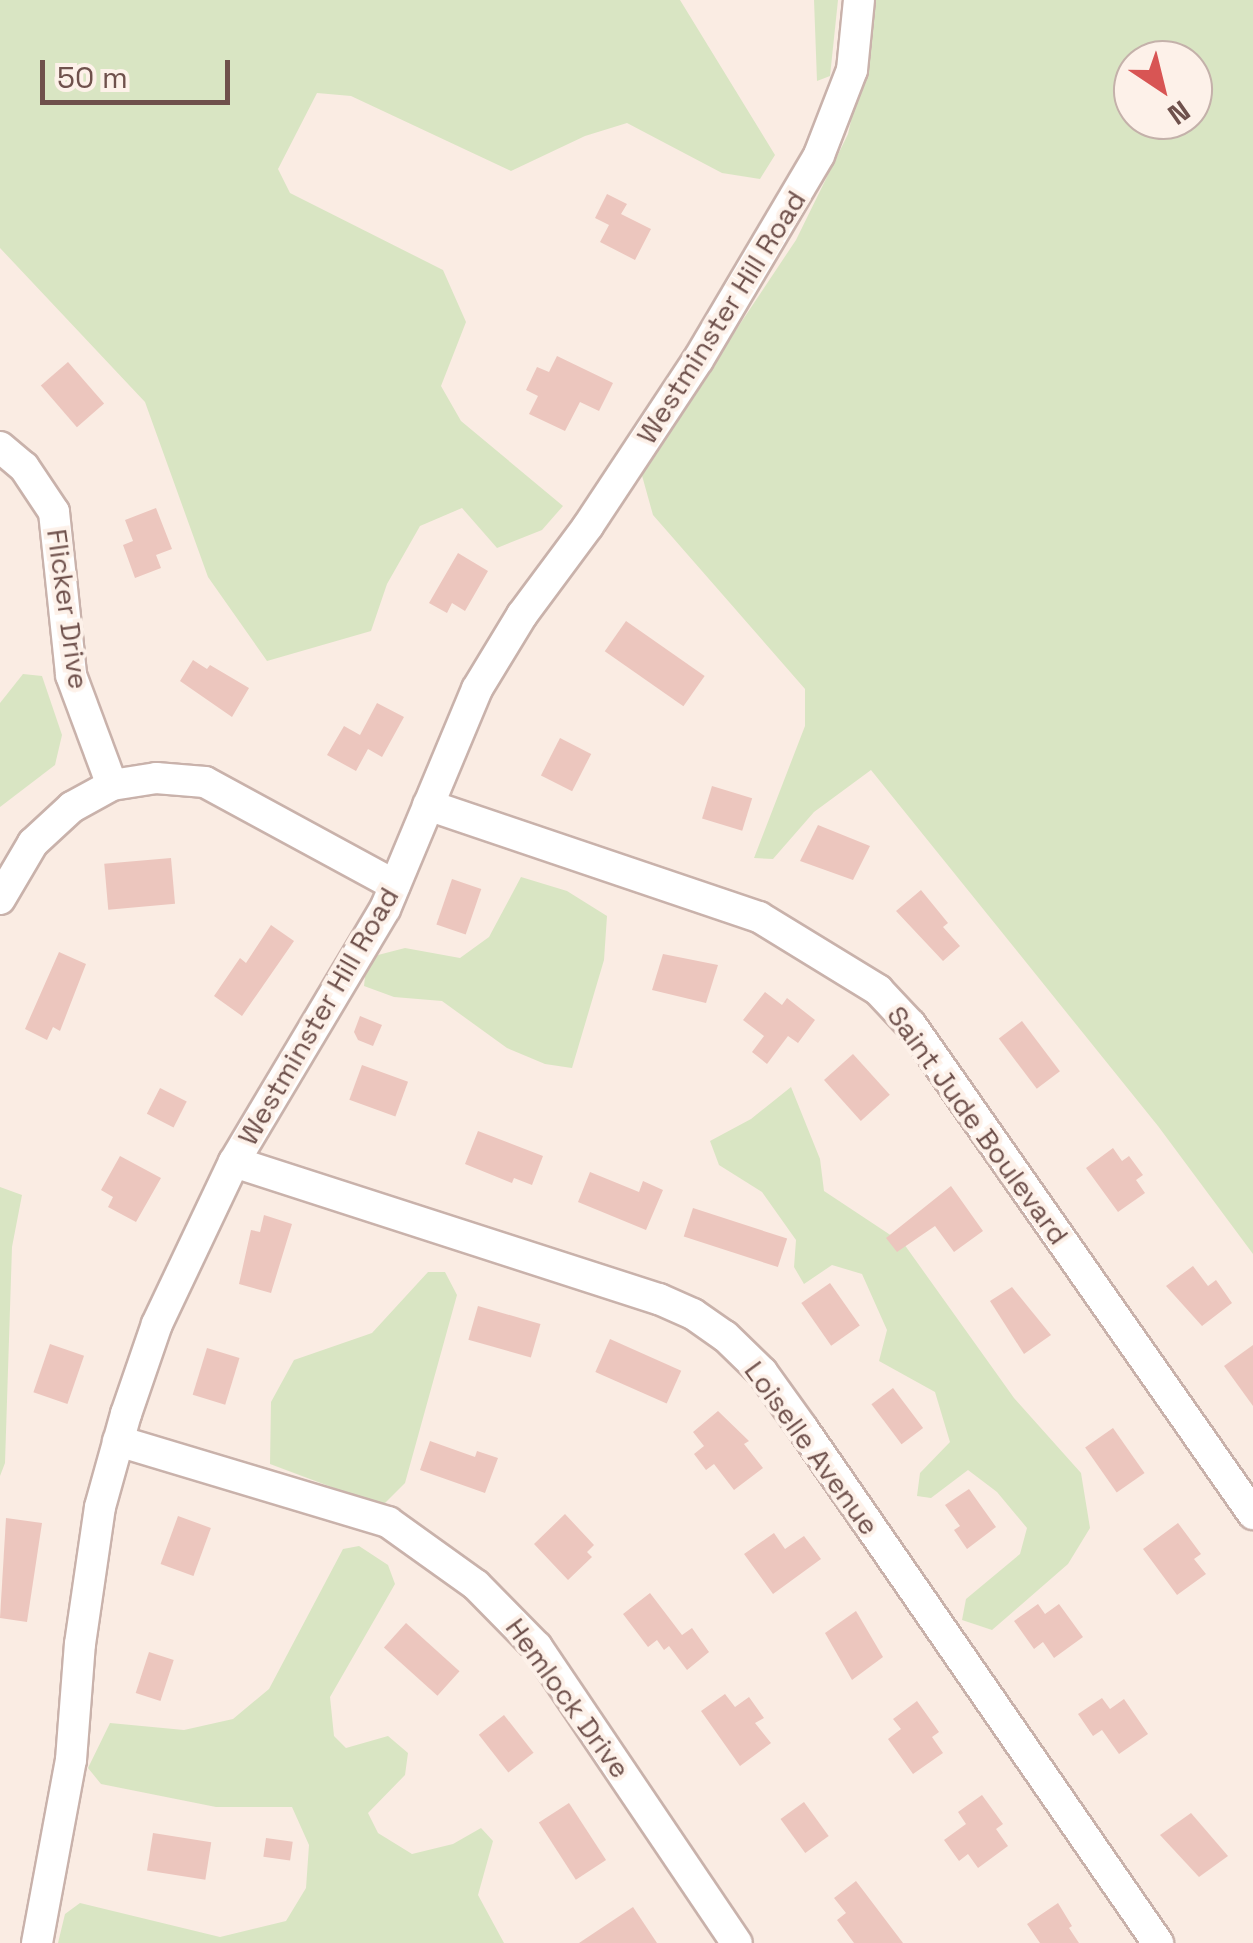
<!DOCTYPE html>
<style>
body{margin:0}
#map{position:relative;width:1253px;height:1943px;overflow:hidden;background:#faece3;font-family:"Space Grotesk",sans-serif}
div>[style]{position:absolute}
.green>*{inset:0;background:#d9e5c3}
.building>*{inset:0;background:#ecc6be;transform-origin:0 0}
.roads{filter:drop-shadow(2px 0 #c9b2ab) drop-shadow(-2px 0 #c9b2ab) drop-shadow(0 2px #c9b2ab) drop-shadow(0 -2px #c9b2ab)}
.minor>*{height:30px;margin:-15px;padding:0 15px;transform-origin:15px;border-radius:15px;background:#fff}
span{translate:-50% -50%;white-space:nowrap;text-align:center;line-height:1.15;-webkit-text-stroke:8px #fdf1e9;paint-order:stroke}
.street-label{font-size:28px;color:#6f514c}
.north{position:absolute;left:1113px;top:40px;width:100px;height:100px;box-sizing:border-box;background:#fdf1e9;border:2px solid #c4b1aa;border-radius:50%;rotate:145deg;font-size:28px;font-weight:700;line-height:40px;text-align:center;color:#6f514c}
.north::after{content:'';display:block;margin:auto;width:35px;height:45px;background:#d85554;clip-path:polygon(50% 0,100% 100%,50% 72%,0 100%)}
.scale{position:absolute;left:40px;top:60px;width:190px;height:45px;box-sizing:border-box;border:5px solid #6f514c;border-top:0;padding-left:12px;font-size:30px;line-height:35px;white-space:nowrap;color:#6f514c;-webkit-text-stroke:8px #fdf1e9;paint-order:stroke}
</style>
<div id="map">
<div class="green">
<i style="clip-path:polygon(0 0,680px 0,775px 155px,760px 179px,722px 173px,627px 123px,585px 136px,511px 171px,351px 96px,317px 93px,278px 169px,290px 193px,443px 270px,466px 322px,441px 386px,461px 421px,563px 506px,542px 530px,497px 548px,462px 508px,420px 526px,387px 584px,371px 631px,267px 661px,208px 577px,145px 402px,0 248px)"></i>
<i style="clip-path:polygon(814px 0,838px 0,830px 76px,817px 81px)"></i>
<i style="clip-path:polygon(evenodd,869px 0,1253px 0,1253px 1254px,1158px 1126px,871px 770px,814px 812px,773px 859px,754px 858px,805px 726px,805px 689px,653px 515px,641px 472px,796px 240px,848px 134px,864px 63px,869px 0,1133px 60px,1193px 60px,1193px 120px,1133px 120px,1133px 60px)"></i>
<i style="clip-path:polygon(23px 674px,42px 676px,62px 735px,55px 765px,0 807px,0 703px)"></i>
<i style="clip-path:polygon(521px 877px,567px 891px,607px 916px,604px 960px,572px 1068px,545px 1064px,507px 1048px,442px 1001px,394px 997px,364px 986px,366px 968px,378px 955px,405px 948px,460px 958px,489px 937px)"></i>
<i style="clip-path:polygon(791px 1087px,820px 1159px,824px 1191px,904px 1244px,1014px 1398px,1081px 1473px,1090px 1528px,1068px 1564px,992px 1630px,962px 1620px,966px 1599px,1020px 1554px,1027px 1528px,997px 1492px,968px 1470px,931px 1498px,917px 1496px,920px 1473px,950px 1442px,935px 1392px,879px 1361px,887px 1330px,862px 1274px,832px 1265px,804px 1284px,794px 1267px,796px 1240px,762px 1192px,719px 1165px,710px 1141px,751px 1119px)"></i>
<i style="clip-path:polygon(0 1187px,22px 1195px,12px 1247px,5px 1463px,0 1476px)"></i>
<i style="clip-path:polygon(428px 1272px,445px 1272px,457px 1295px,405px 1483px,382px 1506px,270px 1464px,271px 1402px,294px 1360px,372px 1333px)"></i>
<i style="clip-path:polygon(359px 1546px,388px 1565px,395px 1584px,330px 1697px,334px 1736px,346px 1748px,388px 1736px,408px 1753px,405px 1775px,368px 1813px,378px 1833px,412px 1854px,453px 1844px,481px 1828px,493px 1841px,478px 1895px,504px 1943px,58px 1943px,65px 1914px,80px 1903px,220px 1937px,286px 1921px,306px 1888px,309px 1845px,292px 1807px,216px 1807px,101px 1784px,88px 1768px,110px 1723px,184px 1730px,233px 1719px,269px 1689px,343px 1549px)"></i>
</div>
<div class="building">
<i style="clip-path:polygon(607px 194px,627px 204px,621px 214px,651px 229px,635px 260px,600px 242px,609px 225px,595px 218px)"></i>
<i style="clip-path:polygon(557px 356px,613px 383px,599px 411px,580px 402px,565px 431px,529px 414px,538px 396px,526px 390px,537px 367px,549px 372px)"></i>
<i style="left:68px;top:362px;width:55px;height:36px;rotate:49deg"></i>
<i style="clip-path:polygon(156px 508px,172px 549px,156px 555px,161px 568px,135px 578px,123px 545px,133px 541px,125px 520px)"></i>
<i style="clip-path:polygon(458px 553px,488px 571px,465px 611px,452px 603px,447px 613px,429px 603px)"></i>
<i style="left:626px;top:621px;width:96px;height:37px;rotate:35deg"></i>
<i style="clip-path:polygon(193px 660px,207px 669px,210px 665px,249px 688px,232px 717px,180px 681px)"></i>
<i style="clip-path:polygon(377px 703px,404px 717px,382px 757px,368px 749px,356px 771px,327px 755px,344px 726px,360px 735px)"></i>
<i style="left:560px;top:738px;width:35px;height:42px;rotate:27deg"></i>
<i style="left:712px;top:786px;width:42px;height:34px;rotate:17deg"></i>
<i style="clip-path:polygon(818px 825px,870px 846px,853px 880px,800px 861px)"></i>
<i style="left:171px;top:858px;width:46px;height:67px;rotate:85deg"></i>
<i style="left:452px;top:879px;width:31px;height:48px;rotate:19deg"></i>
<i style="clip-path:polygon(921px 890px,948px 923px,943px 927px,960px 946px,943px 961px,896px 911px)"></i>
<i style="clip-path:polygon(271px 925px,294px 941px,242px 1016px,214px 996px,240px 958px,246px 963px)"></i>
<i style="clip-path:polygon(59px 952px,86px 964px,60px 1031px,53px 1027px,47px 1040px,25px 1029px)"></i>
<i style="clip-path:polygon(663px 954px,718px 965px,706px 1003px,652px 990px)"></i>
<i style="clip-path:polygon(765px 992px,782px 1005px,787px 998px,815px 1020px,798px 1043px,788px 1036px,767px 1064px,752px 1052px,764px 1036px,743px 1020px)"></i>
<i style="clip-path:polygon(360px 1016px,382px 1025px,373px 1046px,358px 1040px,354px 1032px)"></i>
<i style="left:1022px;top:1021px;width:63px;height:29px;rotate:53deg"></i>
<i style="left:853px;top:1054px;width:55px;height:39px;rotate:48deg"></i>
<i style="left:362px;top:1065px;width:49px;height:37px;rotate:20deg"></i>
<i style="left:160px;top:1088px;width:30px;height:29px;rotate:27deg"></i>
<i style="clip-path:polygon(478px 1131px,543px 1156px,532px 1185px,514px 1178px,512px 1183px,465px 1164px)"></i>
<i style="clip-path:polygon(1113px 1148px,1122px 1161px,1129px 1156px,1143px 1175px,1136px 1180px,1145px 1193px,1118px 1212px,1086px 1168px)"></i>
<i style="clip-path:polygon(120px 1156px,161px 1178px,136px 1222px,108px 1207px,113px 1197px,101px 1190px)"></i>
<i style="clip-path:polygon(590px 1172px,639px 1192px,643px 1181px,663px 1190px,646px 1230px,578px 1202px)"></i>
<i style="clip-path:polygon(951px 1186px,983px 1231px,954px 1252px,935px 1226px,897px 1252px,886px 1238px)"></i>
<i style="left:693px;top:1208px;width:99px;height:30px;rotate:18deg"></i>
<i style="clip-path:polygon(264px 1215px,292px 1224px,271px 1293px,239px 1284px,251px 1230px,260px 1232px)"></i>
<i style="clip-path:polygon(1193px 1266px,1208px 1286px,1216px 1280px,1232px 1303px,1202px 1326px,1166px 1286px)"></i>
<i style="left:830px;top:1283px;width:52px;height:35px;rotate:55deg"></i>
<i style="clip-path:polygon(1012px 1287px,1051px 1335px,1024px 1354px,990px 1301px)"></i>
<i style="left:478px;top:1306px;width:65px;height:35px;rotate:16deg"></i>
<i style="left:610px;top:1339px;width:78px;height:36px;rotate:24deg"></i>
<i style="left:50px;top:1344px;width:36px;height:51px;rotate:19deg"></i>
<i style="clip-path:polygon(1253px 1345px,1253px 1406px,1224px 1366px)"></i>
<i style="left:207px;top:1348px;width:34px;height:49px;rotate:17deg"></i>
<i style="left:893px;top:1388px;width:50px;height:27px;rotate:53deg"></i>
<i style="clip-path:polygon(718px 1411px,749px 1441px,744px 1444px,763px 1468px,734px 1490px,714px 1464px,706px 1470px,694px 1454px,704px 1446px,693px 1432px)"></i>
<i style="left:1113px;top:1428px;width:55px;height:34px;rotate:55deg"></i>
<i style="clip-path:polygon(430px 1441px,475px 1457px,477px 1451px,498px 1458px,485px 1493px,420px 1470px)"></i>
<i style="clip-path:polygon(969px 1489px,996px 1527px,967px 1549px,954px 1530px,960px 1526px,945px 1505px)"></i>
<i style="clip-path:polygon(565px 1514px,594px 1545px,587px 1552px,592px 1557px,568px 1580px,534px 1544px)"></i>
<i style="left:178px;top:1516px;width:35px;height:51px;rotate:20deg"></i>
<i style="clip-path:polygon(6px 1518px,42px 1523px,27px 1622px,0 1618px)"></i>
<i style="clip-path:polygon(1178px 1523px,1201px 1554px,1194px 1559px,1206px 1574px,1177px 1595px,1143px 1549px)"></i>
<i style="clip-path:polygon(774px 1533px,785px 1549px,804px 1536px,821px 1559px,773px 1594px,744px 1554px)"></i>
<i style="clip-path:polygon(650px 1593px,682px 1635px,692px 1628px,709px 1652px,687px 1670px,669px 1646px,664px 1650px,657px 1640px,648px 1647px,623px 1614px)"></i>
<i style="clip-path:polygon(1038px 1604px,1045px 1614px,1059px 1604px,1083px 1637px,1054px 1658px,1043px 1642px,1034px 1649px,1014px 1621px)"></i>
<i style="clip-path:polygon(856px 1611px,883px 1657px,852px 1680px,825px 1633px)"></i>
<i style="left:406px;top:1623px;width:72px;height:33px;rotate:42deg"></i>
<i style="left:149px;top:1652px;width:26px;height:43px;rotate:18deg"></i>
<i style="clip-path:polygon(725px 1694px,735px 1707px,749px 1697px,764px 1718px,755px 1723px,771px 1743px,740px 1766px,701px 1711px)"></i>
<i style="clip-path:polygon(1102px 1698px,1110px 1709px,1124px 1699px,1148px 1734px,1119px 1754px,1102px 1730px,1093px 1736px,1078px 1714px)"></i>
<i style="clip-path:polygon(917px 1701px,939px 1732px,932px 1737px,943px 1753px,913px 1774px,888px 1739px,901px 1729px,893px 1719px)"></i>
<i style="left:504px;top:1715px;width:48px;height:32px;rotate:52deg"></i>
<i style="clip-path:polygon(982px 1795px,1003px 1824px,996px 1829px,1008px 1846px,978px 1868px,968px 1854px,959px 1861px,944px 1840px,966px 1824px,958px 1812px)"></i>
<i style="left:804px;top:1802px;width:42px;height:29px;rotate:54deg"></i>
<i style="left:569px;top:1803px;width:68px;height:36px;rotate:57deg"></i>
<i style="clip-path:polygon(1191px 1813px,1228px 1856px,1199px 1877px,1160px 1835px)"></i>
<i style="left:153px;top:1833px;width:59px;height:38px;rotate:9deg"></i>
<i style="left:266px;top:1838px;width:27px;height:19px;rotate:8deg"></i>
<i style="clip-path:polygon(856px 1881px,903px 1943px,854px 1943px,837px 1920px,846px 1913px,834px 1898px)"></i>
<i style="clip-path:polygon(1058px 1903px,1072px 1926px,1069px 1928px,1079px 1943px,1040px 1943px,1027px 1924px)"></i>
<i style="clip-path:polygon(633px 1907px,657px 1943px,579px 1943px)"></i>
</div>
<div class="roads">
<div class="minor">
<i style="left:0;top:447px;width:31px;rotate:40deg"></i>
<i style="left:24px;top:467px;width:54px;rotate:56.3deg"></i>
<i style="left:54px;top:512px;width:164px;rotate:84deg"></i>
<i style="left:71px;top:675px;width:117px;rotate:69.6deg"></i>
<i style="left:428px;top:805px;width:349px;rotate:18.7deg"></i>
<i style="left:759px;top:917px;width:140px;rotate:31.5deg"></i>
<i style="left:878px;top:990px;width:48px;rotate:46.7deg"></i>
<i style="left:911px;top:1025px;width:597px;rotate:55.03deg"></i>
<i style="left:0;top:899px;width:65px;rotate:-59.5deg"></i>
<i style="left:33px;top:843px;width:53px;rotate:-42.7deg"></i>
<i style="left:72px;top:807px;width:46px;rotate:-28.8deg"></i>
<i style="left:112px;top:785px;width:45px;rotate:-9deg"></i>
<i style="left:156px;top:778px;width:49px;rotate:4.7deg"></i>
<i style="left:205px;top:782px;width:216px;rotate:28.5deg"></i>
<i style="left:234px;top:1162px;width:447px;rotate:17.9deg"></i>
<i style="left:659px;top:1299px;width:37px;rotate:24deg"></i>
<i style="left:693px;top:1314px;width:39px;rotate:35deg"></i>
<i style="left:725px;top:1336px;width:52px;rotate:44.2deg"></i>
<i style="left:762px;top:1372px;width:70px;rotate:54.3deg"></i>
<i style="left:803px;top:1429px;width:625px;rotate:55.37deg"></i>
<i style="left:118px;top:1441px;width:282px;rotate:16.7deg"></i>
<i style="left:388px;top:1522px;width:108px;rotate:35.6deg"></i>
<i style="left:476px;top:1585px;width:87px;rotate:45.5deg"></i>
<i style="left:537px;top:1647px;width:357px;rotate:56deg"></i>
<i style="left:37px;top:1943px;width:186px;rotate:-79.5deg"></i>
<i style="left:71px;top:1760px;width:116px;rotate:-85.6deg"></i>
<i style="left:80px;top:1644px;width:138px;rotate:-81.7deg"></i>
<i style="left:100px;top:1507px;width:97px;rotate:-74.4deg"></i>
<i style="left:126px;top:1414px;width:95px;rotate:-71deg"></i>
<i style="left:157px;top:1324px;width:179px;rotate:-64.6deg"></i>
<i style="left:234px;top:1162px;width:295px;rotate:-59.2deg"></i>
<i style="left:385px;top:909px;width:238px;rotate:-67.3deg"></i>
<i style="left:477px;top:689px;width:87px;rotate:-58.7deg"></i>
<i style="left:522px;top:615px;width:111px;rotate:-53.4deg"></i>
<i style="left:588px;top:526px;width:199px;rotate:-56.5deg"></i>
<i style="left:698px;top:360px;width:238px;rotate:-59.4deg"></i>
<i style="left:819px;top:155px;width:91px;rotate:-68.8deg"></i>
<i style="left:852px;top:70px;width:70px;rotate:-84.3deg"></i>
</div>
</div>
<div class="street-label">
<span style="left:721px;top:317px;rotate:-58deg">Westminster Hill Road</span>
<span style="left:68px;top:609px;rotate:82deg">Flicker Drive</span>
<span style="left:318px;top:1016px;rotate:-60deg">Westminster Hill Road</span>
<span style="left:978px;top:1125px;rotate:54deg">Saint Jude Boulevard</span>
<span style="left:812px;top:1448px;rotate:54deg">Loiselle Avenue</span>
<span style="left:568px;top:1698px;rotate:54deg">Hemlock Drive</span>
</div>
<div class="north">N</div>
<div class="scale">50 m</div>
</div>
